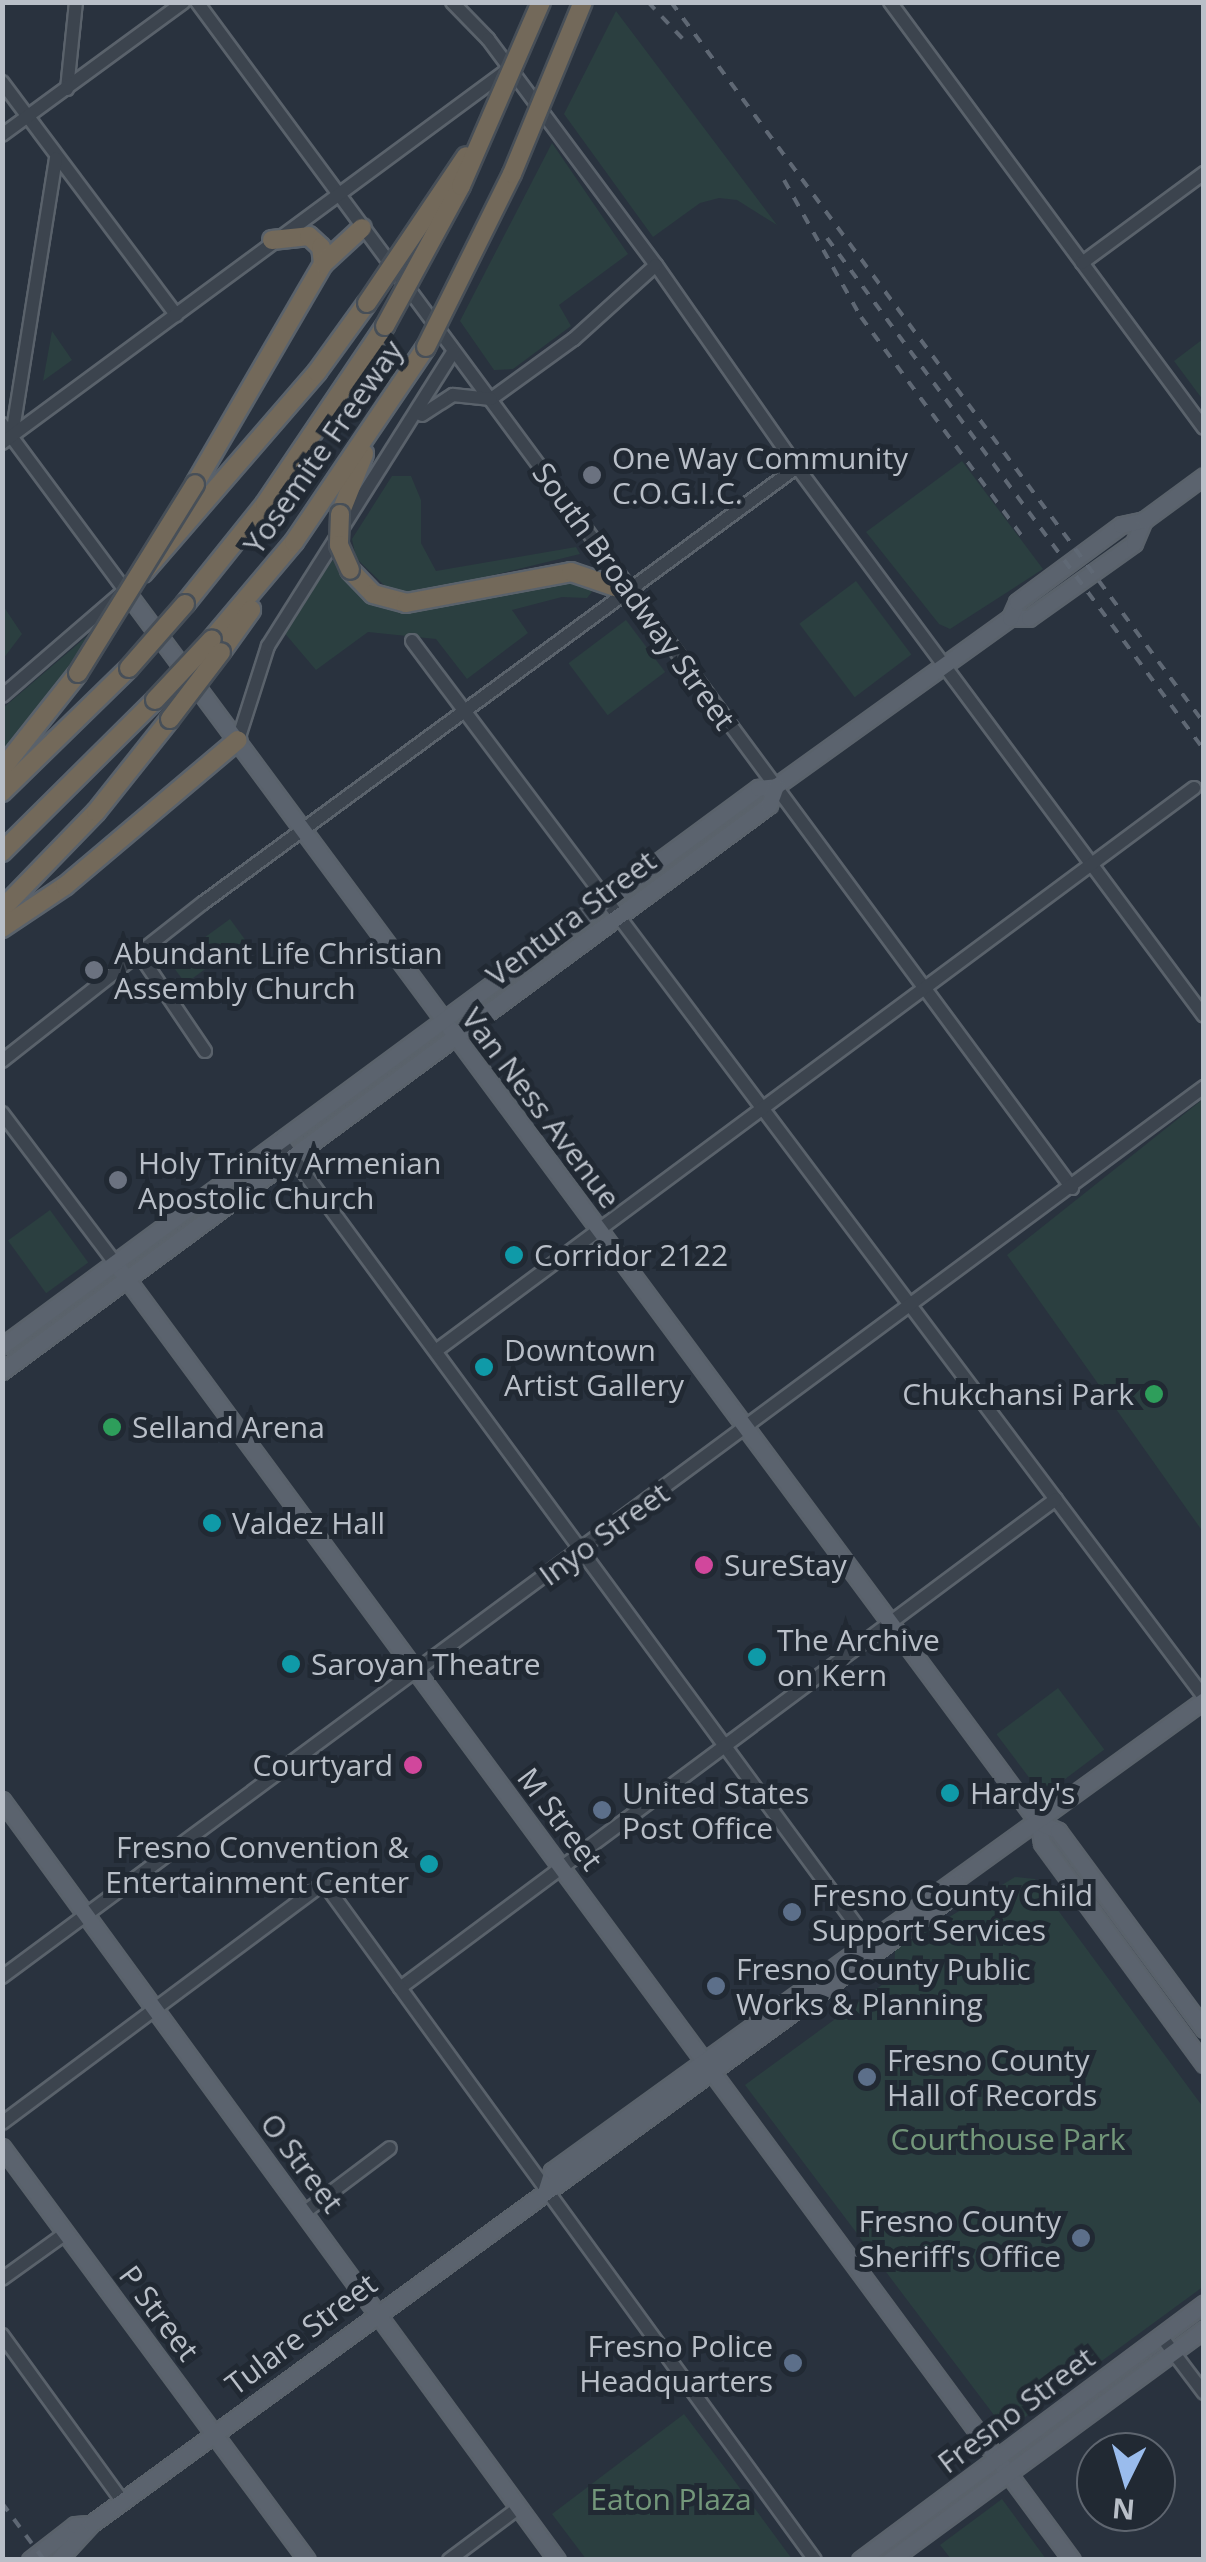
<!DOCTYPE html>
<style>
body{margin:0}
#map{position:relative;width:1206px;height:2562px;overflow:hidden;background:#29323e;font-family:"Open Sans",sans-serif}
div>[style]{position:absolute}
.green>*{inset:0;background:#2b3f40;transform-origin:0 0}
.roads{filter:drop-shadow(2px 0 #5a626b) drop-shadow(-2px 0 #5a626b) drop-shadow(0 2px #5a626b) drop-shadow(0 -2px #5a626b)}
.minor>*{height:12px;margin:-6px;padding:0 6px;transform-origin:6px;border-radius:6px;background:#3c444e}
.major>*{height:15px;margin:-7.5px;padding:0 7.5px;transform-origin:7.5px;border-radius:7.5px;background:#5b636e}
.highway>*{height:18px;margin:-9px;padding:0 9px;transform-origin:9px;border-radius:9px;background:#73695a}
.rail>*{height:4px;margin-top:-2px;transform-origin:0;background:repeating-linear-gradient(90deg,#5f6874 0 10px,transparent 0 20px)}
.bridges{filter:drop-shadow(2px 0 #474f58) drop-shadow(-2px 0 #474f58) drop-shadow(0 2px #474f58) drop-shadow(0 -2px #474f58)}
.highway-bridge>*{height:18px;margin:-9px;padding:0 9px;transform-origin:9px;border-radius:9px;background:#73695a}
.dots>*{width:28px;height:28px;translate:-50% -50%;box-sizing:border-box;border:5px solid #212933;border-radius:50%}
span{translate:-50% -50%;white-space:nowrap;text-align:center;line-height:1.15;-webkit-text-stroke:10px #212933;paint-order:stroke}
.street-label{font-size:30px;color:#b9bfc8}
.poi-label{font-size:30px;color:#b9bfc8}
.left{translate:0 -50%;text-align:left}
.right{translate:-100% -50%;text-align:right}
.park-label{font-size:30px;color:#73977a}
.frame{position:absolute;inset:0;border:5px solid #b9bfc8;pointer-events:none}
.north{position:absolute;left:1076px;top:2432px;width:100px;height:100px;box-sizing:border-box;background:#212933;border:2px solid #5e656f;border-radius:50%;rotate:185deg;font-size:28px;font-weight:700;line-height:40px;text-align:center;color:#b9bfc8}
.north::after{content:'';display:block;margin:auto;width:35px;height:45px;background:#9abced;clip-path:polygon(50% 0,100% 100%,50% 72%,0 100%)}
</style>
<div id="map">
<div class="green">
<i style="clip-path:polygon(616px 11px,777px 225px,737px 200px,719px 198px,700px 203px,653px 237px,564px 114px)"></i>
<i style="clip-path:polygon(552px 143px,628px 254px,559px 305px,571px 326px,513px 369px,494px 370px,460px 321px)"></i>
<i style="clip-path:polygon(52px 331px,72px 360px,43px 381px,47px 359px)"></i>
<i style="clip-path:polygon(1203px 339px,1203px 400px,1174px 361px)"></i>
<i style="clip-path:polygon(962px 461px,1043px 569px,950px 629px,939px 624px,866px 532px)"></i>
<i style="clip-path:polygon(392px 476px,411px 476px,421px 500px,421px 543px,436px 571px,576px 547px,580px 554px,420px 593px,388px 589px,356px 558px,352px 539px)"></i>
<i style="clip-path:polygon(333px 560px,375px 603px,420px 610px,533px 584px,581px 580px,592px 592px,587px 598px,562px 597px,512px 610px,528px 633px,467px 679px,436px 639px,368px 632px,316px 670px,282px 630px)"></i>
<i style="left:856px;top:581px;width:92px;height:71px;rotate:53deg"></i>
<i style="clip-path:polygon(2px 604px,22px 634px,3px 659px,2px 659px)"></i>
<i style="left:626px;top:620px;width:65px;height:72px;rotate:53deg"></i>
<i style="clip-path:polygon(100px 625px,52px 692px,3px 754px,3px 708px)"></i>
<i style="left:230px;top:919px;width:26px;height:74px;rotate:54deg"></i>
<i style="clip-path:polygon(1203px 1099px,1203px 1532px,1007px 1255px)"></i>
<i style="left:50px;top:1210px;width:65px;height:52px;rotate:54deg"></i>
<i style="left:1058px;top:1688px;width:77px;height:77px;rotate:53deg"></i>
<i style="clip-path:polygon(1015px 1877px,1035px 1879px,1203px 2107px,1204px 2286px,1006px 2431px,745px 2085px,894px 1976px,895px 1950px)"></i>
<i style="clip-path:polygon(684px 2414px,728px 2472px,792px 2559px,586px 2559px,552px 2514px)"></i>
<i style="clip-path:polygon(1002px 2499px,1046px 2559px,951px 2559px,940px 2545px)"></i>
</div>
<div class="roads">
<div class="minor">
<i style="left:197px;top:2px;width:1474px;rotate:53.58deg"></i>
<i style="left:452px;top:2px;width:52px;rotate:45.8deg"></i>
<i style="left:488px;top:39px;width:282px;rotate:53.4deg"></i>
<i style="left:656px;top:265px;width:246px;rotate:55.1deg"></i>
<i style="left:797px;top:467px;width:683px;rotate:53.45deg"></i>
<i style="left:890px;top:2px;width:529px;rotate:53.61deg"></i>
<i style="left:2px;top:82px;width:291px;rotate:53.2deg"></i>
<i style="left:67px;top:89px;width:87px;rotate:-84.1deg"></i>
<i style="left:2px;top:135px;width:225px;rotate:-36.2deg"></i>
<i style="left:1082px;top:263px;width:152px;rotate:-36.4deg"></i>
<i style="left:491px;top:399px;width:102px;rotate:-35.9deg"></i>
<i style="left:574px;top:339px;width:110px;rotate:-42.1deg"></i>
<i style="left:422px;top:415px;width:37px;rotate:-33deg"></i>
<i style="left:453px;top:395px;width:38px;rotate:6deg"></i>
<i style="left:2px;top:424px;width:207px;rotate:53.5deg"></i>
<i style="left:125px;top:590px;width:162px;rotate:139.2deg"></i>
<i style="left:12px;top:436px;width:281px;rotate:-81deg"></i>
<i style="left:2px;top:443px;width:631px;rotate:-36.43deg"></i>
<i style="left:412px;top:641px;width:1320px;rotate:53.13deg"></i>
<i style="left:238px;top:740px;width:99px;rotate:-72.3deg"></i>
<i style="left:268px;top:646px;width:347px;rotate:-57.8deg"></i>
<i style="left:140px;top:955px;width:116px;rotate:55.9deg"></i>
<i style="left:2px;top:1061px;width:256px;rotate:-38.2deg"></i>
<i style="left:203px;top:903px;width:737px;rotate:-36.28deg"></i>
<i style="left:2px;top:1113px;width:188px;rotate:53deg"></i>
<i style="left:280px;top:1140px;width:1002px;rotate:53.72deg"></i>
<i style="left:437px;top:1350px;width:943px;rotate:-36.59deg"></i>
<i style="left:2px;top:1977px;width:1496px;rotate:-36.52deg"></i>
<i style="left:400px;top:1988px;width:818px;rotate:-36.7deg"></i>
<i style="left:2px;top:2123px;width:402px;rotate:-36.7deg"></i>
<i style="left:324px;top:1883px;width:836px;rotate:54.05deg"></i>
<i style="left:305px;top:2212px;width:106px;rotate:-37deg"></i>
<i style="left:2px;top:2279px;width:79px;rotate:-35.7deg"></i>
<i style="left:2px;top:2335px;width:205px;rotate:54.1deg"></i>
<i style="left:1161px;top:2336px;width:71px;rotate:53deg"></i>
<i style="left:449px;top:2560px;width:85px;rotate:-36.9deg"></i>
</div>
<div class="major">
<i style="left:125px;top:590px;width:1533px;rotate:53.46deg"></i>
<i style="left:1038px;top:1822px;width:21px;rotate:79deg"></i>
<i style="left:1042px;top:1843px;width:274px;rotate:53.8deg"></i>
<i style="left:1010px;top:618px;width:19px"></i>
<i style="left:1029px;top:618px;width:129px;rotate:-35.5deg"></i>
<i style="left:1134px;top:543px;width:25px;rotate:-67deg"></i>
<i style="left:115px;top:1263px;width:1612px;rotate:53.58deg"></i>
<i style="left:2px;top:1346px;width:940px;rotate:-36.43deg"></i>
<i style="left:758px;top:788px;width:18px;rotate:-6deg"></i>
<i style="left:776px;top:786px;width:288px;rotate:-35.7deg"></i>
<i style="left:1010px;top:618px;width:17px;rotate:-66deg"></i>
<i style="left:1017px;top:602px;width:129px;rotate:-36.5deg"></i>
<i style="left:1121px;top:525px;width:24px;rotate:-12deg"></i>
<i style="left:1144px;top:520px;width:74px;rotate:-36.3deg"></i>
<i style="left:2px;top:1371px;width:953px;rotate:-36.43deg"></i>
<i style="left:769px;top:805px;width:20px;rotate:-70deg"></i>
<i style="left:2px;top:1800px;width:941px;rotate:53.86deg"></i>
<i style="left:1038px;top:1822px;width:22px;rotate:24deg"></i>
<i style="left:1058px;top:1831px;width:246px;rotate:53.6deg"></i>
<i style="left:2px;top:2147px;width:513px;rotate:53.55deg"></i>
<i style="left:546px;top:2189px;width:19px;rotate:-72deg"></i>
<i style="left:552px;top:2171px;width:804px;rotate:-35.84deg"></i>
<i style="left:30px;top:2560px;width:57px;rotate:-37.9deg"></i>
<i style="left:75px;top:2525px;width:16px;rotate:-4deg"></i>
<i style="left:58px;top:2560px;width:49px;rotate:-47.5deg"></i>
<i style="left:91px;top:2524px;width:1062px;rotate:-36.11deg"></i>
<i style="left:949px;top:1898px;width:17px;rotate:-65deg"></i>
<i style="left:860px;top:2560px;width:429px;rotate:-36.7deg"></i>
<i style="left:890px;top:2560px;width:390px;rotate:-36.3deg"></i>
</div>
<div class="highway">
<i style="left:272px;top:240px;width:37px;rotate:-6deg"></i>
<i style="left:309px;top:236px;width:16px;rotate:43deg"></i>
<i style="left:321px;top:247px;width:17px;rotate:83deg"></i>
<i style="left:195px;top:484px;width:255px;rotate:-59.8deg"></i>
<i style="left:323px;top:264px;width:53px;rotate:-42.7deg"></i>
<i style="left:340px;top:514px;width:65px;rotate:-68.2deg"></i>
<i style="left:350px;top:570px;width:33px;rotate:46deg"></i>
<i style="left:373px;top:594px;width:34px;rotate:15deg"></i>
<i style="left:406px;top:603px;width:168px;rotate:-10.6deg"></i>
<i style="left:571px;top:572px;width:59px;rotate:18.7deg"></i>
<i style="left:143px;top:573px;width:266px;rotate:-49.1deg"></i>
<i style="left:317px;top:372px;width:85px;rotate:-54.1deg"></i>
<i style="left:185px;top:604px;width:128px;rotate:-51.3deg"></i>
<i style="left:265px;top:504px;width:215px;rotate:-56deg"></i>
<i style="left:212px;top:639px;width:127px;rotate:-49.8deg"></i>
<i style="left:294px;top:542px;width:235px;rotate:-55.9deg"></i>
<i style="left:221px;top:652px;width:52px;rotate:-54.5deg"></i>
<i style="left:2px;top:769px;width:122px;rotate:-51.6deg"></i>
<i style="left:2px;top:792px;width:177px;rotate:-44.3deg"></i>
<i style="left:2px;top:852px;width:216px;rotate:-44.8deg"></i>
<i style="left:2px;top:909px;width:135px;rotate:-45.9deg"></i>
<i style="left:96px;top:812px;width:119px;rotate:-51.5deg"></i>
<i style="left:2px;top:928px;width:76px;rotate:-33.7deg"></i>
<i style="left:65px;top:886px;width:226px;rotate:-40.2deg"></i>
</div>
</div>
<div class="rail">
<i style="left:648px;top:2px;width:51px;rotate:46.6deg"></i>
<i style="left:671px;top:2px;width:897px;rotate:53.53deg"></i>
<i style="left:784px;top:180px;width:157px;rotate:60.7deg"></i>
<i style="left:861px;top:317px;width:275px;rotate:53.7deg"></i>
<i style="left:827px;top:238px;width:636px;rotate:53.63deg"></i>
<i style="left:2px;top:2503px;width:71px;rotate:53.6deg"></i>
</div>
<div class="bridges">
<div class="highway-bridge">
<i style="left:367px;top:303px;width:177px;rotate:-56deg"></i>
<i style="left:385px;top:326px;width:159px;rotate:-61.5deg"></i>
<i style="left:461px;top:186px;width:201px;rotate:-66.5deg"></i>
<i style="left:426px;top:347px;width:193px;rotate:-63.6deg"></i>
<i style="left:512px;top:174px;width:186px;rotate:-67.6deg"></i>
<i style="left:340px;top:514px;width:31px;rotate:92deg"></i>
<i style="left:339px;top:545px;width:27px;rotate:66deg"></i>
<i style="left:129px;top:668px;width:85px;rotate:-48.8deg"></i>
<i style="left:78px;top:673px;width:222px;rotate:-58.2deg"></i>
<i style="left:155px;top:700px;width:83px;rotate:-46.9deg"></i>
<i style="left:170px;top:719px;width:84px;rotate:-52.7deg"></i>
</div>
</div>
<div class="dots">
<i style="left:592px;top:475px;background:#6b7280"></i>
<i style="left:94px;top:970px;background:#6b7280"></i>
<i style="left:118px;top:1180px;background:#6b7280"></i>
<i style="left:514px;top:1255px;background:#0f9aa8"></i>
<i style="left:484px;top:1367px;background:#0f9aa8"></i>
<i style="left:1154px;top:1394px;background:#2e9e5b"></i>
<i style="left:112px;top:1427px;background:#2e9e5b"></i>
<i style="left:212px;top:1523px;background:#0f9aa8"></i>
<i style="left:704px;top:1565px;background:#d1479c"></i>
<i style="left:757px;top:1657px;background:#0f9aa8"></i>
<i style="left:291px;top:1664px;background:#0f9aa8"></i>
<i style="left:413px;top:1765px;background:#d1479c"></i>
<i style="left:950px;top:1793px;background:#0f9aa8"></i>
<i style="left:602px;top:1810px;background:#5c6f8a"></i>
<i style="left:429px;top:1864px;background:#0f9aa8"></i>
<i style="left:792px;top:1912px;background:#5c6f8a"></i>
<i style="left:716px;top:1986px;background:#5c6f8a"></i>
<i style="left:867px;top:2077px;background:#5c6f8a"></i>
<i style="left:1081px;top:2238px;background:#5c6f8a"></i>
<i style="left:793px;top:2363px;background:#5c6f8a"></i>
</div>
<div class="street-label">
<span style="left:323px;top:447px;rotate:-55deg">Yosemite Freeway</span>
<span style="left:634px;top:596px;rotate:54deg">South Broadway Street</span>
<span style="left:571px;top:918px;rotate:-37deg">Ventura Street</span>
<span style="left:541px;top:1108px;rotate:53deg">Van Ness Avenue</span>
<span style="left:604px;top:1534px;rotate:-36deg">Inyo Street</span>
<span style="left:560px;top:1819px;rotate:53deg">M Street</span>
<span style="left:302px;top:2163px;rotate:53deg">O Street</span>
<span style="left:159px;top:2313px;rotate:53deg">P Street</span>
<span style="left:301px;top:2334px;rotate:-37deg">Tulare Street</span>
<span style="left:1016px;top:2410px;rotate:-37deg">Fresno Street</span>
</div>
<div class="poi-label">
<span class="left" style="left:612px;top:475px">One Way Community<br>C.O.G.I.C.</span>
<span class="left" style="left:114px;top:970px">Abundant Life Christian<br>Assembly Church</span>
<span class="left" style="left:138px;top:1180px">Holy Trinity Armenian<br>Apostolic Church</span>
<span class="left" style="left:534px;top:1255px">Corridor 2122</span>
<span class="left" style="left:504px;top:1367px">Downtown<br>Artist Gallery</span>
<span class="right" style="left:1134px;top:1394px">Chukchansi Park</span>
<span class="left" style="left:132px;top:1427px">Selland Arena</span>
<span class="left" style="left:232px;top:1523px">Valdez Hall</span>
<span class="left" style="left:724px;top:1565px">SureStay</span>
<span class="left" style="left:777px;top:1657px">The Archive<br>on Kern</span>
<span class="left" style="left:311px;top:1664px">Saroyan Theatre</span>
<span class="right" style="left:393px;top:1765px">Courtyard</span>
<span class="left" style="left:622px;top:1810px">United States<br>Post Office</span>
<span class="left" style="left:970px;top:1793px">Hardy's</span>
<span class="right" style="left:409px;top:1864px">Fresno Convention &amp;<br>Entertainment Center</span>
<span class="left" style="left:812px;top:1912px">Fresno County Child<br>Support Services</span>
<span class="left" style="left:736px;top:1986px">Fresno County Public<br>Works &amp; Planning</span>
<span class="left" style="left:887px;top:2077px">Fresno County<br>Hall of Records</span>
<span class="right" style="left:1061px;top:2238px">Fresno County<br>Sheriff's Office</span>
<span class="right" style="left:773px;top:2363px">Fresno Police<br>Headquarters</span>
</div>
<div class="park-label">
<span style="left:1008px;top:2139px">Courthouse Park</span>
<span style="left:671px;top:2499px">Eaton Plaza</span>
</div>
<div class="frame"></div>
<div class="north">N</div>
</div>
